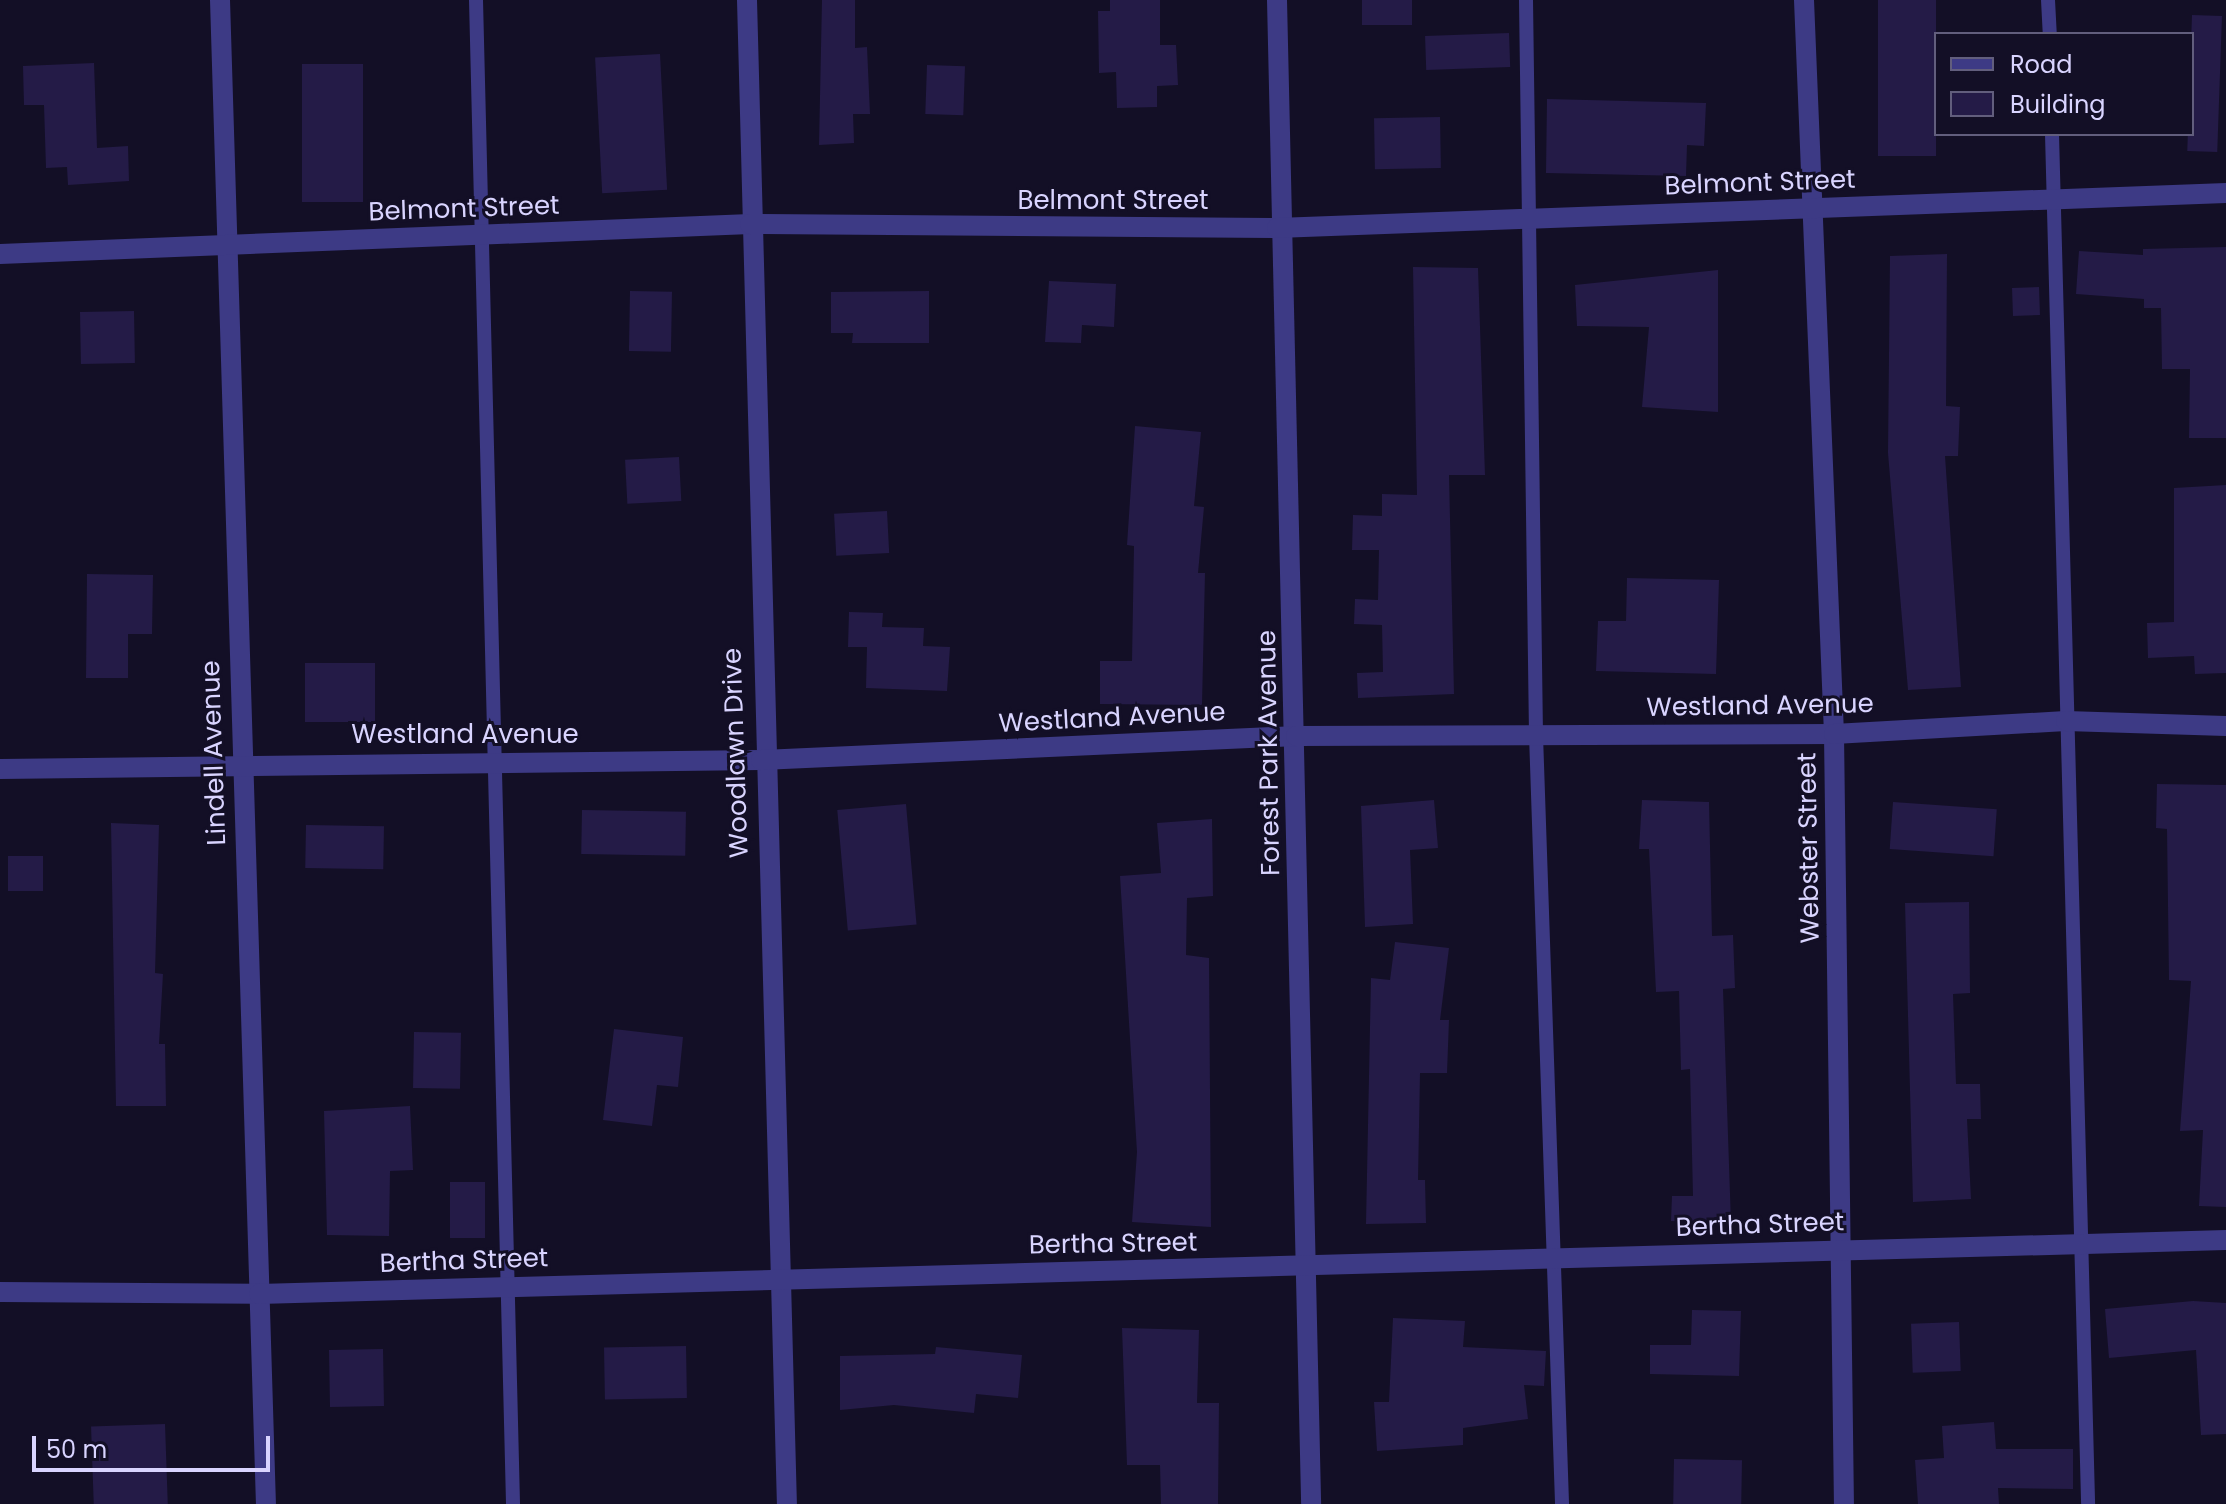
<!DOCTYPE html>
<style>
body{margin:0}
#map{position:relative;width:2226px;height:1504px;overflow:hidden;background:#130f26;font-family:Poppins,sans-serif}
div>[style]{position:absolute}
.building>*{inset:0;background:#241b47;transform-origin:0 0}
.service>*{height:14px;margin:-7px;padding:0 7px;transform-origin:7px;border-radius:7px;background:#3d3a85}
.minor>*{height:20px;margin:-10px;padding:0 10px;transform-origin:10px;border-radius:10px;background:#3d3a85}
span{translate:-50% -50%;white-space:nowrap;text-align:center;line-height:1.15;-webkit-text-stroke:6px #130f26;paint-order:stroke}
.street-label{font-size:26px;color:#d9d4ff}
.legend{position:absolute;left:1934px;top:32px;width:260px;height:104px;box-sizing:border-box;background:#130f26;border:2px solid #625e7d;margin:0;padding:10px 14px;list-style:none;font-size:24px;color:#d9d4ff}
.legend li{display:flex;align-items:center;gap:16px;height:40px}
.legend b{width:40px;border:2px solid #625e7d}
.scale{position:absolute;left:32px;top:1436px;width:238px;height:36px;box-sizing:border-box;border:4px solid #d9d4ff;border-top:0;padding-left:10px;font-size:24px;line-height:28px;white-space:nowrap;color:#d9d4ff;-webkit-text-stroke:6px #130f26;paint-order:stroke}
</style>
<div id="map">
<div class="building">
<i style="clip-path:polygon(822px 0,855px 0,855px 48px,867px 47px,870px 114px,853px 114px,854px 143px,819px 145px)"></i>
<i style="clip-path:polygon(1110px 0,1160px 0,1160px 45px,1176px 45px,1178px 85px,1157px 86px,1157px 107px,1117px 108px,1116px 72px,1099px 73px,1098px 11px,1110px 11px)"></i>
<i style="left:1362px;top:0;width:50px;height:25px"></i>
<i style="left:1878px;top:0;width:58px;height:156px"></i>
<i style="left:2192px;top:15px;width:30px;height:136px;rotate:2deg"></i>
<i style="left:1509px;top:33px;width:34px;height:84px;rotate:88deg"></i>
<i style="left:660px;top:54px;width:136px;height:65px;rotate:87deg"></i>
<i style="clip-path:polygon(94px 63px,97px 148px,128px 146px,129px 181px,68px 185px,67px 167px,46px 168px,44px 105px,24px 105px,23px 66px)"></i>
<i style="left:302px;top:64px;width:61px;height:138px"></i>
<i style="left:927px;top:65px;width:38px;height:49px;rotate:2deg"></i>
<i style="clip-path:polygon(1547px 99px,1706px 103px,1704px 146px,1687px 145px,1686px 176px,1546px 173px)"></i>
<i style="left:1440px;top:117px;width:51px;height:66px;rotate:89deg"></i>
<i style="clip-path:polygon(2226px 247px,2226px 438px,2189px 438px,2190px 369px,2162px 369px,2161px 308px,2144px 308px,2144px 299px,2076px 294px,2079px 251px,2143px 255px,2143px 249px)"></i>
<i style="clip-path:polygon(1947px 254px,1946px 406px,1960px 407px,1958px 456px,1945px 456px,1961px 687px,1908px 690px,1888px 453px,1890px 256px)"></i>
<i style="clip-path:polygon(1413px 267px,1478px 268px,1485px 475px,1449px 475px,1454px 694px,1358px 698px,1357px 673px,1383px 672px,1382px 625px,1354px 624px,1355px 599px,1378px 600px,1379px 550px,1352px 550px,1353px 515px,1382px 516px,1382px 494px,1417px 495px)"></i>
<i style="clip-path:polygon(1718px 270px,1718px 412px,1642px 407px,1649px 327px,1577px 326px,1575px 285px)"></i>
<i style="clip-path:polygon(1049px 281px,1116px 284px,1114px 327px,1082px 325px,1081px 343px,1045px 342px)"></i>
<i style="left:2039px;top:287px;width:28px;height:27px;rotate:88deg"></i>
<i style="left:630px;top:291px;width:42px;height:60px;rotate:1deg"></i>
<i style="clip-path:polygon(929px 291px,929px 343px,852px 343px,853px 333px,831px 333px,831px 292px)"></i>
<i style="left:134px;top:311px;width:52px;height:54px;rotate:89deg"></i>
<i style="clip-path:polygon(1135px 426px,1201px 432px,1194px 506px,1204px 507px,1198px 573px,1205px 573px,1202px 705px,1100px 704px,1100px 661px,1132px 661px,1134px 546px,1127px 545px)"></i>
<i style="left:679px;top:457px;width:44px;height:54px;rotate:87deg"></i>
<i style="clip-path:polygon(2226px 485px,2226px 673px,2195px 674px,2194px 656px,2148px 658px,2147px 623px,2174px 622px,2174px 488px)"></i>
<i style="left:887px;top:511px;width:42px;height:53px;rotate:87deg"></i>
<i style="clip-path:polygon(87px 574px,153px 575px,152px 634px,128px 634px,128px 678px,86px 678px)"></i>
<i style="clip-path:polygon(1627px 578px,1719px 580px,1716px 674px,1596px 671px,1598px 621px,1626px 621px)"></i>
<i style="clip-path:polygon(849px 612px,883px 613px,882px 627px,924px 628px,923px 646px,950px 647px,947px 691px,866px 688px,867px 647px,848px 647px)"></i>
<i style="left:305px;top:663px;width:70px;height:59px"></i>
<i style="clip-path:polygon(2157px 784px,2226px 785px,2226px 1207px,2199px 1206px,2203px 1130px,2180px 1131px,2191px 981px,2169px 980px,2167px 829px,2156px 828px)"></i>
<i style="clip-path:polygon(1434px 800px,1438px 848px,1410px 850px,1413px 924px,1365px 927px,1361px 806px)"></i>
<i style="clip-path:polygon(1642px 800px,1709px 802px,1712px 936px,1733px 935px,1735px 988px,1723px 989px,1731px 1223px,1671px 1221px,1672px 1196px,1693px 1196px,1690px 1069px,1681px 1070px,1679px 991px,1656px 992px,1649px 849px,1639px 849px)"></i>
<i style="left:1893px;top:802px;width:104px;height:47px;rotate:4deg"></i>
<i style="left:906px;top:804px;width:121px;height:69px;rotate:85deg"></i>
<i style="left:582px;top:810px;width:104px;height:44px;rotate:1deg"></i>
<i style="clip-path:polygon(1212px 819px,1213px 896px,1187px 898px,1186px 955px,1209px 958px,1211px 1227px,1132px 1222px,1137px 1152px,1120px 876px,1161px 873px,1157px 823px)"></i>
<i style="clip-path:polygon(111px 823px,159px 825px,155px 973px,163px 974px,159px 1044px,165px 1044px,166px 1106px,116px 1106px)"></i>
<i style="left:306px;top:825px;width:78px;height:43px;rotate:1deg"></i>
<i style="left:43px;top:856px;width:35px;height:35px;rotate:90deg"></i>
<i style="clip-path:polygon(1969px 902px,1970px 993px,1953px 994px,1956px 1084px,1980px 1084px,1981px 1119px,1967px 1119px,1971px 1199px,1913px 1202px,1905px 903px)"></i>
<i style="clip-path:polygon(1395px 942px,1449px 948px,1440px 1020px,1449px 1020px,1447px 1073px,1420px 1073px,1418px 1180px,1425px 1180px,1426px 1223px,1366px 1224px,1371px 978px,1390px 980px)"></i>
<i style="clip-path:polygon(614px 1029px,683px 1037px,678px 1087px,657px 1085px,652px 1126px,603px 1120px)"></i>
<i style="left:414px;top:1032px;width:47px;height:56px;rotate:1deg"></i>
<i style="clip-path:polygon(410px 1106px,413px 1170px,390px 1171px,389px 1236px,327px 1235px,324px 1111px)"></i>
<i style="left:450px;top:1182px;width:35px;height:56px"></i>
<i style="clip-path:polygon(2193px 1301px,2226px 1303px,2226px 1434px,2201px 1435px,2196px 1350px,2109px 1358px,2105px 1309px)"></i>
<i style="clip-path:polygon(1692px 1310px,1741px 1311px,1739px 1376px,1650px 1374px,1650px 1345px,1691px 1345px)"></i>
<i style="clip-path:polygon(1393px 1318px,1465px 1321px,1463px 1347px,1546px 1351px,1544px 1386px,1524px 1385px,1528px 1419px,1463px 1428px,1463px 1445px,1377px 1451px,1374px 1402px,1389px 1402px)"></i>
<i style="left:1959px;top:1322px;width:49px;height:48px;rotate:88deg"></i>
<i style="clip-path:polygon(1122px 1328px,1199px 1330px,1197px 1403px,1219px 1403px,1218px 1504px,1161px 1504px,1160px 1465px,1127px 1465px)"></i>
<i style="left:686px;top:1346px;width:52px;height:82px;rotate:89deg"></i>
<i style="clip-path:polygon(936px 1347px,1022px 1355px,1018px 1398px,976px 1394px,974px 1413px,894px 1405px,840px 1410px,840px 1356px,935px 1354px)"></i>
<i style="left:383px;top:1349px;width:57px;height:54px;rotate:89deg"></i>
<i style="clip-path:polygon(1994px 1422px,1996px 1449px,2073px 1449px,2073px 1489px,1998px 1488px,1999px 1504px,1918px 1504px,1915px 1460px,1944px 1458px,1942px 1426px)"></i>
<i style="left:165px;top:1424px;width:80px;height:74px;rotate:88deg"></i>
<i style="left:1674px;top:1459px;width:68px;height:45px;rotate:1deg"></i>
</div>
<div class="service">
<i style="left:476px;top:0;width:1504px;rotate:88.59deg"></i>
<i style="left:1526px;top:0;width:735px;rotate:89.22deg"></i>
<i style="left:1536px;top:735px;width:769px;rotate:88.06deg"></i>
<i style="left:2048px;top:0;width:34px;rotate:87deg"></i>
<i style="left:2052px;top:134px;width:1370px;rotate:88.49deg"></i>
</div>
<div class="minor">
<i style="left:220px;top:0;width:1505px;rotate:88.25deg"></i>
<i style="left:747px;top:0;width:1505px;rotate:88.48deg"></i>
<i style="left:1277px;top:0;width:1504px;rotate:88.7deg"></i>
<i style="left:1804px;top:0;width:735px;rotate:87.66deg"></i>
<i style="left:1834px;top:734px;width:770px;rotate:89.26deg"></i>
<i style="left:0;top:254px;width:751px;rotate:-2.29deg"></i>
<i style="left:750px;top:224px;width:527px;rotate:0.43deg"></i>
<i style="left:1277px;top:228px;width:950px;rotate:-2.11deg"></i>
<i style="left:0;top:769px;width:761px;rotate:-0.68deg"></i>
<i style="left:761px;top:760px;width:536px;rotate:-2.57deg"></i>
<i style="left:1296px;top:736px;width:538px;rotate:-0.21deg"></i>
<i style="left:1834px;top:734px;width:232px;rotate:-3.2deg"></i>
<i style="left:2066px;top:721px;width:160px;rotate:1.8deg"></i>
<i style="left:0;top:1292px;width:259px;rotate:0.4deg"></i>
<i style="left:259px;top:1294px;width:1968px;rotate:-1.57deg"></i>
</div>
<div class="street-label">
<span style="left:1760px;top:183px;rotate:-2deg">Belmont Street</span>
<span style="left:1113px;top:201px">Belmont Street</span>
<span style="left:464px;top:209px;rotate:-2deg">Belmont Street</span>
<span style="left:1760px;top:706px;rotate:-1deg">Westland Avenue</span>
<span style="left:1112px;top:718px;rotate:-3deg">Westland Avenue</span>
<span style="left:465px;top:735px">Westland Avenue</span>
<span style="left:214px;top:753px;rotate:-92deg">Lindell Avenue</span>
<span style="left:736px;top:753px;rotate:-92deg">Woodlawn Drive</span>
<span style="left:1269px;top:753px;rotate:-91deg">Forest Park Avenue</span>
<span style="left:1809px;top:848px;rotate:-91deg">Webster Street</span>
<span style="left:1760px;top:1225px;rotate:-2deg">Bertha Street</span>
<span style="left:1113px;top:1244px;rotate:-1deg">Bertha Street</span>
<span style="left:464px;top:1261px;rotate:-2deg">Bertha Street</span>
</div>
<ul class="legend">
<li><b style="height:10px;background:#3d3a85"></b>Road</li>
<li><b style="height:22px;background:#241b47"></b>Building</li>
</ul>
<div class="scale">50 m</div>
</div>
